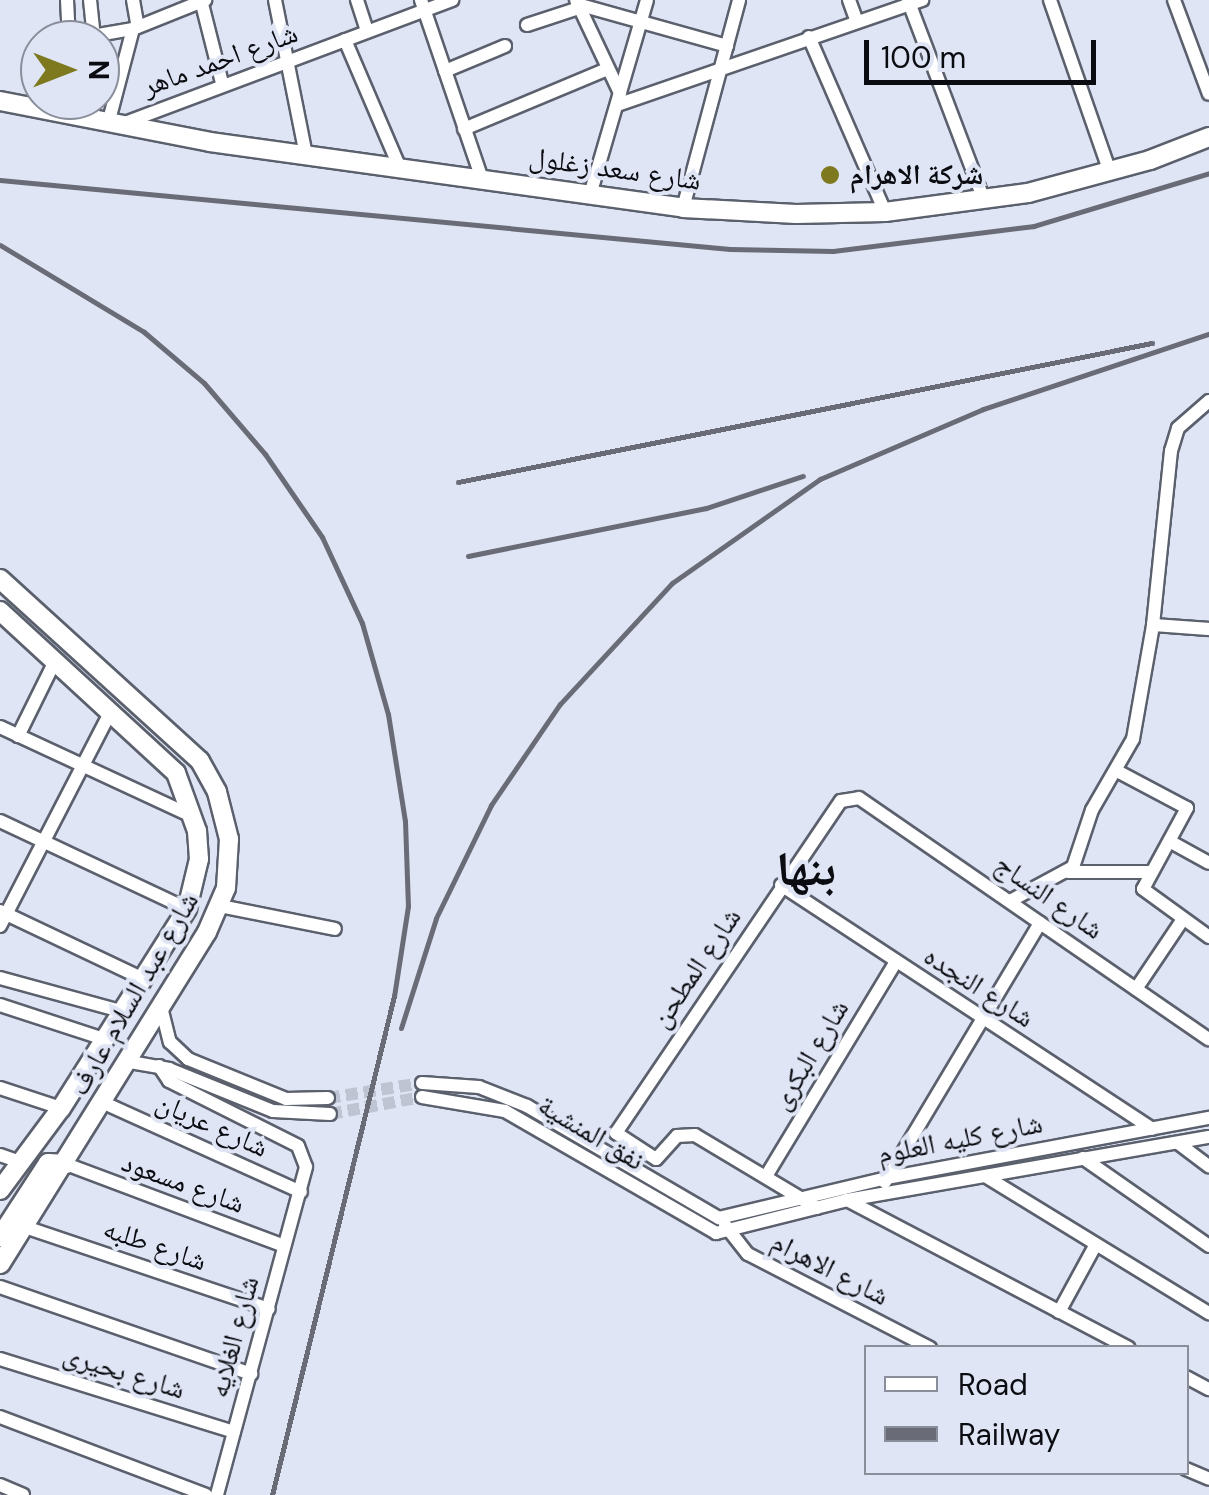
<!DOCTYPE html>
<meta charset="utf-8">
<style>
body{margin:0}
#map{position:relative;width:1209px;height:1495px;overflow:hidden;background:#dfe5f5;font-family:"DM Sans","Noto Naskh Arabic",sans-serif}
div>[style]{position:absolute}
.minor-tunnel>*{height:12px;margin-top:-6px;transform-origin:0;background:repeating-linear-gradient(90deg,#bfc4d3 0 12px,transparent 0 18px)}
.roads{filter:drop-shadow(2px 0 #5b606d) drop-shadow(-2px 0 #5b606d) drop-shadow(0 2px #5b606d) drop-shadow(0 -2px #5b606d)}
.minor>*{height:12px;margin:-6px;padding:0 6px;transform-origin:6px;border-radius:6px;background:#fff}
.secondary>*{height:18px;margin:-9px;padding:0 9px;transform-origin:9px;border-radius:9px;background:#fff}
.rail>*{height:5px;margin:-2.5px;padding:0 2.5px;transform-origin:2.5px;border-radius:2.5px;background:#696c76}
.dots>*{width:28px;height:28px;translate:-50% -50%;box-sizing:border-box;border:5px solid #dfe5f5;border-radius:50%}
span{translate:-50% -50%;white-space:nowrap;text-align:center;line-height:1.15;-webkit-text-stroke:8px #dfe5f5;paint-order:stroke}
.street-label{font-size:28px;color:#0b0c11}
.poi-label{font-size:28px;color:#0b0c11;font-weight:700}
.left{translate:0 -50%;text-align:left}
.town-label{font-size:48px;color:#0b0c11;font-weight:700}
.legend{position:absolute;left:864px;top:1345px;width:325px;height:130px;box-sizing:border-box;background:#dfe5f5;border:2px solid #8a8e9a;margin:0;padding:12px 18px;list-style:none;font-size:30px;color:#0b0c11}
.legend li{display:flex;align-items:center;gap:20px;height:50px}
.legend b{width:50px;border:2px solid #8a8e9a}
.north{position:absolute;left:20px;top:20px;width:100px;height:100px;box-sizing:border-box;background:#dfe5f5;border:2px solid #8a8e9a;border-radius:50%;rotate:90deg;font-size:28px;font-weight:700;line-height:40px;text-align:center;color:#0b0c11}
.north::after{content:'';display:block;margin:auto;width:35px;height:45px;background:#7e791f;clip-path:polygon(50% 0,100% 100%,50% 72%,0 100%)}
.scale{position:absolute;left:864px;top:40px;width:232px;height:45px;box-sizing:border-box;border:5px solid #0b0c11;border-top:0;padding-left:12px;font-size:30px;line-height:35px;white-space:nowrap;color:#0b0c11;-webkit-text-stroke:8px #dfe5f5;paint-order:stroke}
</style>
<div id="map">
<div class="minor-tunnel">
<i style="left:328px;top:1098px;width:95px;rotate:-9.1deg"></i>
<i style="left:330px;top:1114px;width:94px;rotate:-10.5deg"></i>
</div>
<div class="roads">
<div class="minor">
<i style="left:67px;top:0;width:40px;rotate:87.1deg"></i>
<i style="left:69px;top:40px;width:65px;rotate:-9.8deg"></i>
<i style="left:133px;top:29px;width:78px;rotate:-21.9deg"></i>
<i style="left:90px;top:0;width:36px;rotate:84deg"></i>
<i style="left:133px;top:0;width:27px;rotate:80deg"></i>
<i style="left:201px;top:0;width:86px;rotate:75.8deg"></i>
<i style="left:275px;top:0;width:158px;rotate:78.7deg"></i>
<i style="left:357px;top:0;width:33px;rotate:72deg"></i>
<i style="left:421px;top:0;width:189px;rotate:71.2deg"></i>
<i style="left:576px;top:0;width:103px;rotate:64.7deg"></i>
<i style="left:849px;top:0;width:23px;rotate:70deg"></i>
<i style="left:908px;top:0;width:214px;rotate:69.2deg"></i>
<i style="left:1050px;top:0;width:182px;rotate:70.8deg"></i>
<i style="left:1174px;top:0;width:100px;rotate:69.6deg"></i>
<i style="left:577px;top:4px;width:156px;rotate:15.6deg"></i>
<i style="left:527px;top:25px;width:55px;rotate:-18.1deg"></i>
<i style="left:809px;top:37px;width:191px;rotate:66.5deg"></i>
<i style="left:345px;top:40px;width:137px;rotate:66.8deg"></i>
<i style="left:445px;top:71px;width:65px;rotate:-22.6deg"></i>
<i style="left:617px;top:105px;width:323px;rotate:-19deg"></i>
<i style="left:108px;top:124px;width:98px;rotate:-75.3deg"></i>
<i style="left:122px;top:124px;width:353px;rotate:-20.6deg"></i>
<i style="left:464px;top:129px;width:153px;rotate:-22.7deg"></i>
<i style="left:590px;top:195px;width:203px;rotate:-73.7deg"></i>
<i style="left:683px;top:208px;width:215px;rotate:-74.9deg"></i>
<i style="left:1153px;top:625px;width:56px;rotate:4.1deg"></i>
<i style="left:0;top:727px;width:212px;rotate:24.9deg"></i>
<i style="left:18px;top:736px;width:84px;rotate:-63.7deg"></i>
<i style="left:1117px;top:771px;width:79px;rotate:27.9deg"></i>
<i style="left:1187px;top:808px;width:92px;rotate:118.5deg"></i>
<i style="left:1143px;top:889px;width:82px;rotate:36deg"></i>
<i style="left:0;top:821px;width:207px;rotate:25.2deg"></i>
<i style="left:1171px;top:842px;width:43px;rotate:28.9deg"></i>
<i style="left:1068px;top:872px;width:82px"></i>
<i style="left:781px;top:885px;width:444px;rotate:33.3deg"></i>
<i style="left:1010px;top:901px;width:72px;rotate:-28.4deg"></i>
<i style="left:1073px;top:867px;width:60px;rotate:-71.6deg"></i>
<i style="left:1092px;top:810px;width:82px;rotate:-60deg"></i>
<i style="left:1133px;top:739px;width:116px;rotate:-80deg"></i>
<i style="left:1153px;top:625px;width:175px;rotate:-84.1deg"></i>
<i style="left:1171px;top:451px;width:24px;rotate:-73deg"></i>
<i style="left:1178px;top:428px;width:41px;rotate:-41.1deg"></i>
<i style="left:220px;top:906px;width:117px;rotate:11.3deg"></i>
<i style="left:0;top:911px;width:158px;rotate:25.4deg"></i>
<i style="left:0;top:926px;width:242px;rotate:-62.7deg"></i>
<i style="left:0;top:978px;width:125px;rotate:15.3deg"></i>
<i style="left:1136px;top:989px;width:84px;rotate:-56.1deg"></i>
<i style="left:0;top:1005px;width:109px;rotate:18.1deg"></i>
<i style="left:162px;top:1011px;width:32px;rotate:76deg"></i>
<i style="left:170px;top:1042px;width:25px;rotate:43deg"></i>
<i style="left:188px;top:1059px;width:106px;rotate:22.2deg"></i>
<i style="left:286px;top:1099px;width:42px;rotate:-1.4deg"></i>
<i style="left:130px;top:1062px;width:40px;rotate:10deg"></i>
<i style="left:169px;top:1069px;width:112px;rotate:22deg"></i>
<i style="left:273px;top:1111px;width:57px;rotate:3deg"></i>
<i style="left:159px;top:1066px;width:18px;rotate:56deg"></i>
<i style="left:169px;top:1081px;width:144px;rotate:26.7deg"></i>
<i style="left:298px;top:1146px;width:22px;rotate:69deg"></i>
<i style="left:306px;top:1167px;width:340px;rotate:105.2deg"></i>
<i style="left:422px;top:1083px;width:57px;rotate:4deg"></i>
<i style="left:479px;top:1087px;width:52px;rotate:21.6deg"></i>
<i style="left:527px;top:1106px;width:222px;rotate:30.3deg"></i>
<i style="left:719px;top:1218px;width:173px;rotate:-13.4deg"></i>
<i style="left:887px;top:1178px;width:328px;rotate:-10.6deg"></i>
<i style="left:0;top:1088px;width:64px;rotate:18.2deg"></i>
<i style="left:422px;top:1097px;width:84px;rotate:9.6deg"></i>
<i style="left:505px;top:1111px;width:244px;rotate:30deg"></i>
<i style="left:716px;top:1233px;width:135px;rotate:-14.1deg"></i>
<i style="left:847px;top:1200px;width:367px;rotate:-9.9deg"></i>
<i style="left:104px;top:1103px;width:216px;rotate:24.3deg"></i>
<i style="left:1178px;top:1143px;width:39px;rotate:37deg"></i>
<i style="left:0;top:1155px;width:21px;rotate:19deg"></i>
<i style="left:1083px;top:1158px;width:154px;rotate:34.9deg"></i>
<i style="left:66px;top:1164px;width:233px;rotate:20.6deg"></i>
<i style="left:768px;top:1173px;width:247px;rotate:-58.8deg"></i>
<i style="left:985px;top:1176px;width:263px;rotate:31.5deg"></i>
<i style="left:885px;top:1182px;width:302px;rotate:-59.1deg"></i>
<i style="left:847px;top:1200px;width:318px;rotate:27.7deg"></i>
<i style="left:817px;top:1208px;width:142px;rotate:-149.1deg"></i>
<i style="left:695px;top:1135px;width:18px;rotate:177deg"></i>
<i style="left:677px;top:1136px;width:31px;rotate:132deg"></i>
<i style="left:656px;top:1159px;width:48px;rotate:-147deg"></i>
<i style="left:616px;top:1133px;width:401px;rotate:-55.9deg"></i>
<i style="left:841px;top:801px;width:18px;rotate:-9deg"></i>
<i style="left:859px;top:798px;width:425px;rotate:34.6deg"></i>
<i style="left:725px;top:1225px;width:37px;rotate:52deg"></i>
<i style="left:748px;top:1254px;width:205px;rotate:27.3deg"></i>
<i style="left:25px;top:1227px;width:257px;rotate:18.6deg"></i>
<i style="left:0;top:1287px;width:266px;rotate:19.1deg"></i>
<i style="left:1059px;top:1312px;width:75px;rotate:-61.4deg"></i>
<i style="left:0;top:1359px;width:245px;rotate:17.3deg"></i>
<i style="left:1186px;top:1377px;width:26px;rotate:28deg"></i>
<i style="left:0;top:1417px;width:220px;rotate:20.7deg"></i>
<i style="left:1186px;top:1469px;width:25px;rotate:23deg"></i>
<i style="left:0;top:1485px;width:25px;rotate:23deg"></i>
</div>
<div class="secondary">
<i style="left:0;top:101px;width:214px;rotate:11deg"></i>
<i style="left:210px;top:142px;width:478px;rotate:7.9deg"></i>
<i style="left:683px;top:208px;width:113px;rotate:3deg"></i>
<i style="left:796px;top:214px;width:89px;rotate:-1.3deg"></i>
<i style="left:885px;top:212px;width:144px;rotate:-7.6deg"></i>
<i style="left:1028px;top:193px;width:126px;rotate:-15.1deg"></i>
<i style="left:1150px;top:160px;width:63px;rotate:-21.3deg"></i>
<i style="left:0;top:579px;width:270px;rotate:42.3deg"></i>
<i style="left:200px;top:761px;width:35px;rotate:61deg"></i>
<i style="left:217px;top:792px;width:49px;rotate:75.7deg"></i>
<i style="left:229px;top:839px;width:49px;rotate:93.5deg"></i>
<i style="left:226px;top:888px;width:48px;rotate:113.4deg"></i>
<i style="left:207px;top:932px;width:391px;rotate:121.9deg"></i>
<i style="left:0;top:611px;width:239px;rotate:42.6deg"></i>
<i style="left:176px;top:773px;width:62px;rotate:70.1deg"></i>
<i style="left:197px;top:831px;width:28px;rotate:86deg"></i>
<i style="left:199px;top:859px;width:51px;rotate:103.5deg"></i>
<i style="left:187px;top:909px;width:236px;rotate:122.3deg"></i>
<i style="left:61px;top:1108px;width:102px;rotate:126.6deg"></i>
<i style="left:0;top:1237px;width:88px;rotate:-57deg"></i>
<i style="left:48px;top:1163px;width:18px;rotate:3deg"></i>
</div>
</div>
<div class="rail">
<i style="left:0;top:180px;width:733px;rotate:5.4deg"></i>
<i style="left:730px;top:249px;width:103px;rotate:1.1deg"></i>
<i style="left:833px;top:251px;width:203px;rotate:-7.1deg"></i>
<i style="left:1034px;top:226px;width:183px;rotate:-16.8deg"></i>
<i style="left:0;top:245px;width:168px;rotate:31.1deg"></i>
<i style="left:144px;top:332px;width:79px;rotate:40.4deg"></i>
<i style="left:204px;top:383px;width:94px;rotate:49.3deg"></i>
<i style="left:265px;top:454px;width:101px;rotate:55.5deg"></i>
<i style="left:322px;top:537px;width:95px;rotate:65.1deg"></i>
<i style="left:362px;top:623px;width:95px;rotate:74.1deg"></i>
<i style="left:388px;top:714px;width:108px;rotate:81deg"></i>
<i style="left:405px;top:821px;width:85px;rotate:88deg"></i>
<i style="left:408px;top:906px;width:91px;rotate:98.8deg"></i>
<i style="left:394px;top:996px;width:514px;rotate:103.74deg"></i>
<i style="left:458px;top:482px;width:708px;rotate:-11.33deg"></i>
<i style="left:468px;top:556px;width:243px;rotate:-11.4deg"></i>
<i style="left:706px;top:508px;width:102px;rotate:-18.3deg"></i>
<i style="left:401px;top:1028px;width:115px;rotate:-72.3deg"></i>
<i style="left:436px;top:918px;width:126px;rotate:-64deg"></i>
<i style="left:491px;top:805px;width:122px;rotate:-55.7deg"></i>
<i style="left:560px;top:704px;width:165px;rotate:-47.2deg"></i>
<i style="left:672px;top:583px;width:181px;rotate:-35.1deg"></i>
<i style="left:820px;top:479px;width:177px;rotate:-23.2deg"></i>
<i style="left:983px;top:409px;width:238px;rotate:-18.4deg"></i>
</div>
<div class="dots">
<i style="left:830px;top:175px;background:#7e791f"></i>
</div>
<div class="street-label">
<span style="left:220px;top:60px;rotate:-20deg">شارع احمد ماهر</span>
<span style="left:615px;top:169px;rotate:8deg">شارع سعد زغلول</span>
<span style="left:1049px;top:897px;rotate:35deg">شارع النساج</span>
<span style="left:696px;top:968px;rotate:-56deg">شارع المطحن</span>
<span style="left:979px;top:987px;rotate:33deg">شارع النجده</span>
<span style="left:134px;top:994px;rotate:-60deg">شارع عبد السلام عارف</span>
<span style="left:810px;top:1055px;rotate:-59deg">شارع البكرى</span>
<span style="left:212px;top:1125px;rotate:24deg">شارع عريان</span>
<span style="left:591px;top:1133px;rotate:31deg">نفق المنشية</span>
<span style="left:960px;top:1139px;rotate:-11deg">شارع كليه العلوم</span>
<span style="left:183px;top:1183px;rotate:20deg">شارع مسعود</span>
<span style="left:155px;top:1245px;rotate:19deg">شارع طلبه</span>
<span style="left:830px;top:1269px;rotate:27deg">شارع الاهرام</span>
<span style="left:234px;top:1337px;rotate:-75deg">شارع الغلايه</span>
<span style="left:124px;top:1372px;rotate:17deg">شارع بحيرى</span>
</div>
<div class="poi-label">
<span class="left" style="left:850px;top:175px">شركة الاهرام</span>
</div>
<div class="town-label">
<span style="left:806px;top:869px">بنها</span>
</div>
<ul class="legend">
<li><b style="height:12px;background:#fff"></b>Road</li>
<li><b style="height:12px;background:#696c76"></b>Railway</li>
</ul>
<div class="north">N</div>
<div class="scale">100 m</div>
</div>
